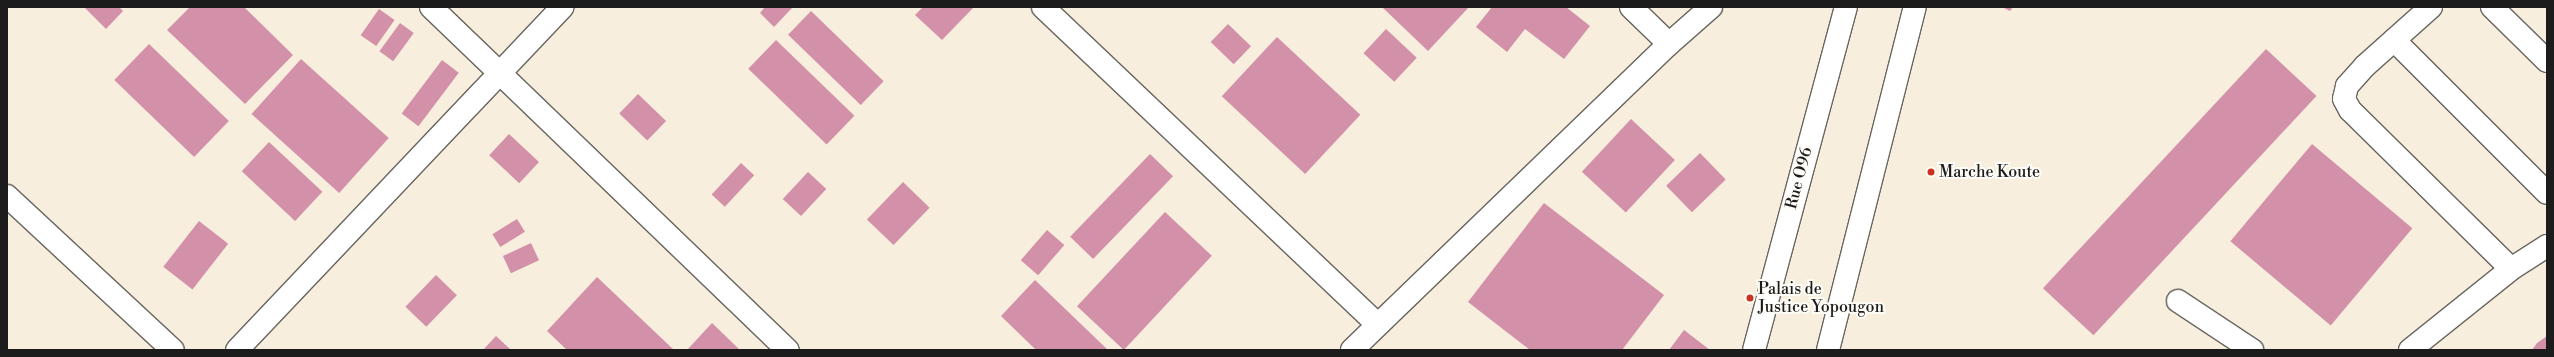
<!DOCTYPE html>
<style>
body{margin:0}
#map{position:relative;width:2554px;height:357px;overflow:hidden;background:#f8eedd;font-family:"Libre Bodoni",serif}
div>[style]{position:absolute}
.building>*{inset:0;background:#d290a9;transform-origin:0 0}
.roads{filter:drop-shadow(1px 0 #696660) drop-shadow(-1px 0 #696660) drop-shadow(0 1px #696660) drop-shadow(0 -1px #696660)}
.lane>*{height:22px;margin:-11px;padding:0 11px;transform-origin:11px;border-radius:11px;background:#fff}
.street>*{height:22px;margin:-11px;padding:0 11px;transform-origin:11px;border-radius:11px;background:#fff}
.secondary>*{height:22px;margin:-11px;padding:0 11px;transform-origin:11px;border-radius:11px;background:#fff}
.dots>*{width:11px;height:11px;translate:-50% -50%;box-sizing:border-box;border:2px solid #fdfcf7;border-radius:50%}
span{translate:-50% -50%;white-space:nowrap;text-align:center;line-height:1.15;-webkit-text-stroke:4px #fdfcf7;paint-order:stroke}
.poi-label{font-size:16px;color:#1c1c1c}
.left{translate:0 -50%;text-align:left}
.street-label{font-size:16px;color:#1c1c1c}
.frame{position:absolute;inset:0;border:8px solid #1c1c1c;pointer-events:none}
</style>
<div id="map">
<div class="building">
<i style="clip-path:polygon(84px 7px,119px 7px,123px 11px,106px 29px)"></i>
<i style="clip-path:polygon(190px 7px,244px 7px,293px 55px,245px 104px,167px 30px)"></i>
<i style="clip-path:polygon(765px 7px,793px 7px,774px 27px,760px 13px)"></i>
<i style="clip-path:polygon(923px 7px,974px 7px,942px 40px,915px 15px)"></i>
<i style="clip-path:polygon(1382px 7px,1469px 7px,1428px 51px)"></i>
<i style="clip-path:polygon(1492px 7px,1566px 7px,1590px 26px,1564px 59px,1525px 29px,1507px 52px,1476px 27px)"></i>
<i style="clip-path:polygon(2002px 7px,2013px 7px,2010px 11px)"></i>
<i style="left:379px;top:9px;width:19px;height:32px;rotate:35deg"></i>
<i style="left:811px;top:11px;width:101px;height:33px;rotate:44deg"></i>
<i style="left:400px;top:23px;width:17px;height:35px;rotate:36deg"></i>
<i style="left:1228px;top:24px;width:32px;height:25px;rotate:44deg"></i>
<i style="left:1386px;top:29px;width:42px;height:33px;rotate:43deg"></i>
<i style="left:1277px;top:37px;width:114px;height:81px;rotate:43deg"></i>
<i style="left:776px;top:40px;width:109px;height:40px;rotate:44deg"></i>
<i style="left:149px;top:44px;width:111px;height:50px;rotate:44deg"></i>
<i style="left:2266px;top:49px;width:69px;height:327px;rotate:43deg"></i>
<i style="left:301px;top:59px;width:118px;height:74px;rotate:42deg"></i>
<i style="left:442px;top:60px;width:21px;height:67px;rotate:37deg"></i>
<i style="left:638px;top:94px;width:39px;height:27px;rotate:44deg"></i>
<i style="left:1631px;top:119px;width:60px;height:72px;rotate:43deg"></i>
<i style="left:509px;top:134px;width:41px;height:29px;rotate:43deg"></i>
<i style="left:269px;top:142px;width:73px;height:40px;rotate:43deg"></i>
<i style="left:2312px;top:144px;width:131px;height:127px;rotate:40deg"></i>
<i style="left:1700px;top:153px;width:37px;height:47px;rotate:46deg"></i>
<i style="left:1150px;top:154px;width:32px;height:115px;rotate:44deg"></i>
<i style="left:741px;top:163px;width:18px;height:43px;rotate:43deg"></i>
<i style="left:808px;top:172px;width:25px;height:37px;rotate:43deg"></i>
<i style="left:903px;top:182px;width:37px;height:52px;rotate:44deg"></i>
<i style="clip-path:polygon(1544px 203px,1664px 295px,1622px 350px,1530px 350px,1468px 302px)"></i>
<i style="left:1165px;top:212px;width:64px;height:129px;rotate:43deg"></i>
<i style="left:517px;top:219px;width:15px;height:29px;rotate:58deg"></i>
<i style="left:199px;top:221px;width:37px;height:58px;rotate:38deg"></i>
<i style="left:1047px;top:230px;width:23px;height:40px;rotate:41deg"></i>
<i style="left:531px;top:243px;width:19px;height:31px;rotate:65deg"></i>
<i style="left:436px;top:275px;width:29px;height:44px;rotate:44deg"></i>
<i style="clip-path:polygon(597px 277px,674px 350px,567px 350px,547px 331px)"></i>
<i style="clip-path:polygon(1035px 280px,1108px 350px,1036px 350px,1001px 316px)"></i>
<i style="clip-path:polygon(712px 323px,740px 350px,687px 350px)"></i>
<i style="clip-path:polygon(1684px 330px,1710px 350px,1669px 350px)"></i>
<i style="clip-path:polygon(496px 336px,511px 350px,483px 350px)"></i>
<i style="clip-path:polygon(2547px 336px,2547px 350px,2532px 350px,2537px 343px)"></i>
</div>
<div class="roads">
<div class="lane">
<i style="left:2431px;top:7px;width:89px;rotate:138.2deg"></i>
<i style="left:2365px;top:66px;width:27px;rotate:132deg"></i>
<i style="left:2347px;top:86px;width:13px;rotate:103deg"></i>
<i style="left:2344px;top:99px;width:13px;rotate:61deg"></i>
<i style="left:2350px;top:110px;width:226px;rotate:44.6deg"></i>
<i style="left:2394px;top:40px;width:216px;rotate:45deg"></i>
<i style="left:2178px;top:301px;width:89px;rotate:33.5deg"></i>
<i style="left:2410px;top:350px;width:129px;rotate:-38.7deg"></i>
<i style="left:2511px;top:269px;width:43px;rotate:-32.6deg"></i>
</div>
<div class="street">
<i style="left:431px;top:7px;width:495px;rotate:43.9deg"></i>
<i style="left:1043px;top:7px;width:460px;rotate:43.5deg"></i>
<i style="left:1631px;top:7px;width:53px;rotate:44.2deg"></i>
<i style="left:7px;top:196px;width:226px;rotate:42.9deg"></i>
<i style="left:237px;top:350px;width:473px;rotate:-46.5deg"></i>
<i style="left:1352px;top:350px;width:441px;rotate:-44deg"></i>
<i style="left:1669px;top:44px;width:56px;rotate:-41.4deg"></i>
</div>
<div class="secondary">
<i style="left:2492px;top:7px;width:77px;rotate:44.5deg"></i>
<i style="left:1754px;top:350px;width:355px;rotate:-75deg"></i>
<i style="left:1828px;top:350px;width:354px;rotate:-75.8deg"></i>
</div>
</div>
<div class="dots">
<i style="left:1931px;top:172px;background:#c8321e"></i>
<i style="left:1750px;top:298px;background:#c8321e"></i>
</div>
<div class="poi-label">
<span class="left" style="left:1939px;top:172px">Marche Koute</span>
<span class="left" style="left:1758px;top:298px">Palais de<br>Justice Yopougon</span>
</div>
<div class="street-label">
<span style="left:1799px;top:178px;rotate:-75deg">Rue O96</span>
</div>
<div class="frame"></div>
</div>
